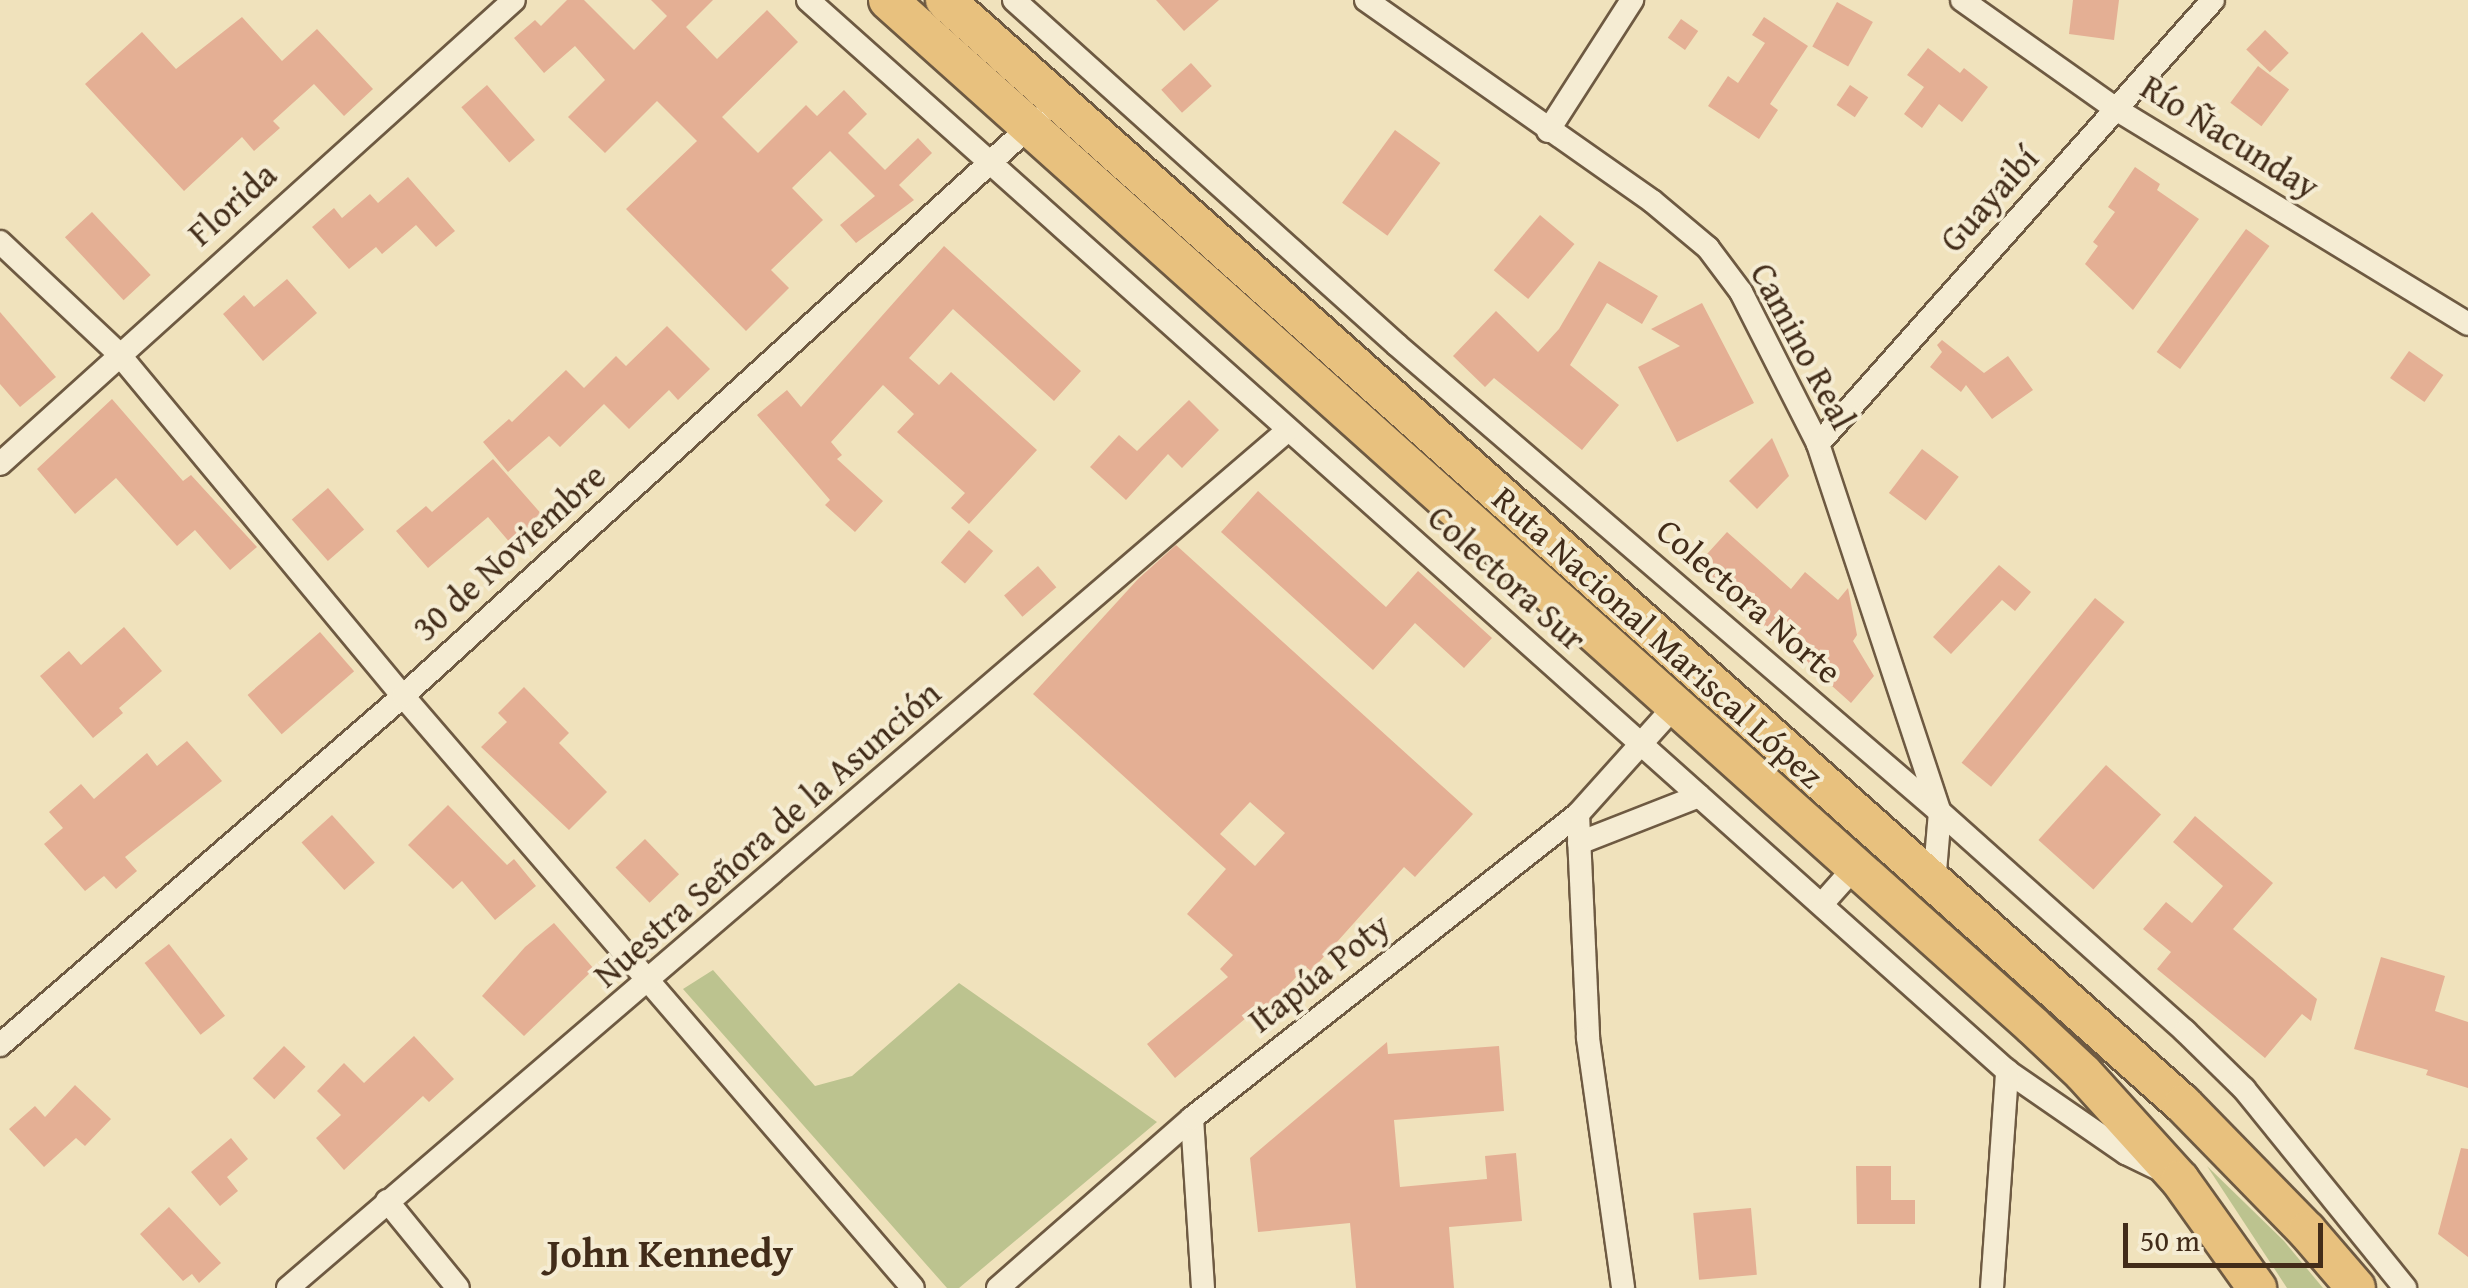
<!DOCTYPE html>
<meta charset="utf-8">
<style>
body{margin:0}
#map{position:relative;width:2468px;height:1288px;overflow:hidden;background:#f0e2bc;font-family:"Gentium Book Plus",serif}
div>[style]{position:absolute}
.green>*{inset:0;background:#bcc38f}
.building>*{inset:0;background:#e4af94;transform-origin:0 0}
.roads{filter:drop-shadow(2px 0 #6e5a42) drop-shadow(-2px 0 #6e5a42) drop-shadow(0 2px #6e5a42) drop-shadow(0 -2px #6e5a42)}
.minor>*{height:22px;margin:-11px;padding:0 11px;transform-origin:11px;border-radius:11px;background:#f5ecd3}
.trunk>*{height:38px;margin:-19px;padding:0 19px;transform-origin:19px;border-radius:19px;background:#e8c17e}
span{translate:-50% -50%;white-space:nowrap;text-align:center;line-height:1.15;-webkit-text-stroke:8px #f5ecd3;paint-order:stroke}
.street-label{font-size:35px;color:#422c19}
.quarter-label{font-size:40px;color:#422c19;font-weight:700}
.scale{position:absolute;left:2123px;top:1223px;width:200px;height:45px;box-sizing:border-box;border:5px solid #422c19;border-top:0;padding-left:12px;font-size:30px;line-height:35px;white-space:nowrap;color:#422c19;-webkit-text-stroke:8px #f5ecd3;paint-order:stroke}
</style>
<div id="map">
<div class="green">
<i style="clip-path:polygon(713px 970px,815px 1086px,852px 1076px,959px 983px,1157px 1122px,959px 1288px,947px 1288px,683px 989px)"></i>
<i style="clip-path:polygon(2207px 1166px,2284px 1241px,2323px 1288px,2287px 1288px)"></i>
</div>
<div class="building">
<i style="clip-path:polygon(567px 0,584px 0,634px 50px,667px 16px,651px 0,713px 0,686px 27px,717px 59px,767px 10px,798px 42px,722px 117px,758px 153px,806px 105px,817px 116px,844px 90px,867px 114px,848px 133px,885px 170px,918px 138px,932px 153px,899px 185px,914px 200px,856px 243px,840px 225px,875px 196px,830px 151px,792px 188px,823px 220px,771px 270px,789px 288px,746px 331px,626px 209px,697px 141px,657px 101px,605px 153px,568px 117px,605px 80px,575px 46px,544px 73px,514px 38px,535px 20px,541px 26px)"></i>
<i style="clip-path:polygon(1156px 0,1219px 0,1184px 31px)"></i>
<i style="clip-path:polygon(2073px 0,2119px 0,2114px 40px,2069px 34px)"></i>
<i style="left:1837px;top:2px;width:41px;height:51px;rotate:29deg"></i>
<i style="clip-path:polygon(242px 17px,282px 61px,317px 29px,373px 89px,344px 116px,314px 84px,273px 121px,280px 128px,254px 151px,242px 137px,184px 191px,85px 84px,142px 32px,176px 69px)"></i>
<i style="clip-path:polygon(1764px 17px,1808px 46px,1770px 104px,1778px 110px,1759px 139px,1708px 106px,1728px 76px,1738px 83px,1765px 43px,1752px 35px)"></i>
<i style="left:1681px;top:19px;width:21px;height:23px;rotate:35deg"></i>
<i style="left:2265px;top:30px;width:33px;height:27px;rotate:44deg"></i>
<i style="clip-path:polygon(1928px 48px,1960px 73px,1964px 68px,1988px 87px,1962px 122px,1939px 104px,1922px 128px,1904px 114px,1924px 87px,1907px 75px)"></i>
<i style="left:1191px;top:63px;width:31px;height:40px;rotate:48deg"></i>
<i style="left:2258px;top:66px;width:39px;height:46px;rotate:37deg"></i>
<i style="left:487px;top:85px;width:73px;height:34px;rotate:49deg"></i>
<i style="left:1850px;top:85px;width:22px;height:24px;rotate:34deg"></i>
<i style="left:1395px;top:130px;width:56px;height:90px;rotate:36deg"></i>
<i style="clip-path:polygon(2135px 167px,2160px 184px,2157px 190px,2199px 219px,2133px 310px,2085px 264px,2098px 246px,2093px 242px,2115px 212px,2108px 207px)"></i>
<i style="clip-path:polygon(408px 177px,455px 231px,436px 247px,416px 225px,382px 254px,376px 247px,349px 269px,312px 227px,334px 208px,342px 218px,370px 194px,378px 203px)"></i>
<i style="left:92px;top:212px;width:86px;height:37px;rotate:47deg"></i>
<i style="left:1540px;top:215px;width:45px;height:72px;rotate:40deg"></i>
<i style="left:2246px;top:229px;width:29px;height:152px;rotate:36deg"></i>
<i style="clip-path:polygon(944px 246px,1081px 371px,1054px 401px,953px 309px,909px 358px,939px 385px,951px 372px,1037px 450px,969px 524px,951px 508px,965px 493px,897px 432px,914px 414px,883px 385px,831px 442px,842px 455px,837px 459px,883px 501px,855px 532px,825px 505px,830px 500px,757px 415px,787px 390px,801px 407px)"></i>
<i style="clip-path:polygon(1599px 261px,1658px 296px,1642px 324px,1607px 303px,1570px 365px,1619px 405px,1582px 450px,1494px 378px,1485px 387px,1453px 356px,1496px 311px,1538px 352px,1559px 329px)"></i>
<i style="clip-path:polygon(287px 279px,317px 313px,263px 361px,223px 314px,244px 295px,254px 307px)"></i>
<i style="clip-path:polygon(1702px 303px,1754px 403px,1677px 442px,1638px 367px,1680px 346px,1651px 329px)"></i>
<i style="clip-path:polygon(0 312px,56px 377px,20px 407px,0 384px)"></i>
<i style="clip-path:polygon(667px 326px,710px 369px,678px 400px,669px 390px,629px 429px,604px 404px,560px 447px,549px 436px,508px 472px,483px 442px,509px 419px,512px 422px,566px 370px,584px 388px,616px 356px,626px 366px)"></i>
<i style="clip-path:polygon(1942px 340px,1984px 373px,2008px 356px,2033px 390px,1992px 419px,1966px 385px,1961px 392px,1930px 367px,1942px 352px,1937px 345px)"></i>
<i style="left:2409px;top:351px;width:42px;height:33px;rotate:35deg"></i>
<i style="clip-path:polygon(112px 399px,183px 481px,191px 475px,257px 547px,230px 570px,195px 530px,177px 546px,116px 478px,75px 514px,37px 469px)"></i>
<i style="clip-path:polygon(1189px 400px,1219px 430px,1182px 468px,1168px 454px,1126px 500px,1090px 467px,1119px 435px,1137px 451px)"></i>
<i style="clip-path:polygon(1772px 438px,1789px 476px,1757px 509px,1729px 481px)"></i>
<i style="left:1922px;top:449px;width:46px;height:55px;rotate:37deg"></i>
<i style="clip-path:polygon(493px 459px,544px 517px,512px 545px,488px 517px,428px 568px,396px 531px,426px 506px,432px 512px)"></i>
<i style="left:328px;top:488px;width:55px;height:48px;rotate:49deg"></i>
<i style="clip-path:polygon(1258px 491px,1386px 607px,1418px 571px,1492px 638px,1464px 668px,1415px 623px,1373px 670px,1221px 532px)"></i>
<i style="left:969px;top:530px;width:32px;height:43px;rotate:41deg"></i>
<i style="clip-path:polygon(1727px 532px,1791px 589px,1805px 572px,1838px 600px,1848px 588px,1857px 635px,1853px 641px,1874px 676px,1851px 703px,1697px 565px)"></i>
<i style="clip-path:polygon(evenodd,1176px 545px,1473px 814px,1415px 877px,1404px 867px,1311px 971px,1306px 967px,1263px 1011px,1259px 1007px,1175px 1078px,1147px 1044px,1228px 977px,1220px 969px,1233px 955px,1187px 914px,1226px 869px,1033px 694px,1138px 579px,1176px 545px,1250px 802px,1285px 833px,1255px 866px,1220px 834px,1250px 802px)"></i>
<i style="clip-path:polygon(1999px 565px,2031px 592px,2015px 611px,2002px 600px,1951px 654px,1933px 637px)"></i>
<i style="left:1038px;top:566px;width:28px;height:45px;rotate:49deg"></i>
<i style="left:2095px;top:598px;width:38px;height:212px;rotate:39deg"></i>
<i style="clip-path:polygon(124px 627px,162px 671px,119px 708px,123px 713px,93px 738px,40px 676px,69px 651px,81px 665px)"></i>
<i style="left:320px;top:632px;width:52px;height:96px;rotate:49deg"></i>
<i style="clip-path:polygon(524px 687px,569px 733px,559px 743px,607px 792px,569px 830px,481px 747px,507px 722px,498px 713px)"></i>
<i style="clip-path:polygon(187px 741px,222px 781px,125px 857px,137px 871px,116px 889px,104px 876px,85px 891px,44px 844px,63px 828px,49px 812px,81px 784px,94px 799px,147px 753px,157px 766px)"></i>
<i style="left:2106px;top:765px;width:74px;height:101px;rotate:42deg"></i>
<i style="clip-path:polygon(448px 805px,507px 865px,514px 859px,536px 886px,495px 920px,462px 881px,453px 889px,408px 845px)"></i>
<i style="left:332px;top:815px;width:64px;height:41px;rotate:48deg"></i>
<i style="clip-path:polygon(2195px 816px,2273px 883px,2233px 929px,2317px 999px,2311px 1021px,2302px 1014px,2265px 1058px,2157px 969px,2171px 952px,2143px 929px,2166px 902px,2192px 923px,2223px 886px,2173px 842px)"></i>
<i style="left:645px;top:839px;width:49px;height:41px;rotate:46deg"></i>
<i style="clip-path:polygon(554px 923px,594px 969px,524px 1036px,482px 996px,525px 947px)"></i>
<i style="left:169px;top:944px;width:91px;height:31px;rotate:52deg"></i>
<i style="clip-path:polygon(2381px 957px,2445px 976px,2435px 1011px,2468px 1022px,2468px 1088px,2426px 1075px,2428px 1070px,2354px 1049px)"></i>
<i style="clip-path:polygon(414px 1036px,454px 1079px,429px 1102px,423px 1096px,344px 1170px,316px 1138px,341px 1115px,317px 1091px,344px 1063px,364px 1083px)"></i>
<i style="clip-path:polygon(1387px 1042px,1388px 1054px,1499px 1046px,1504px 1111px,1394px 1120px,1400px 1187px,1487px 1179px,1485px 1156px,1516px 1153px,1522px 1221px,1449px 1227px,1454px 1288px,1356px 1288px,1350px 1223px,1258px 1232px,1250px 1158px)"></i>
<i style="left:284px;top:1046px;width:30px;height:45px;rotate:44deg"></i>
<i style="clip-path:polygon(75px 1085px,111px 1119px,85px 1146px,76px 1138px,44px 1167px,9px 1129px,35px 1106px,45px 1117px)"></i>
<i style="clip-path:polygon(231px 1138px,248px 1159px,227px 1177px,238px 1191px,220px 1206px,191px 1172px)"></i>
<i style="clip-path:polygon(2461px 1148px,2468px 1149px,2468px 1257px,2438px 1234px)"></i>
<i style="clip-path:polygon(1856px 1166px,1891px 1166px,1891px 1200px,1915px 1200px,1915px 1224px,1857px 1224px)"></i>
<i style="clip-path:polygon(169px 1207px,221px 1263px,199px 1283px,192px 1274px,183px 1281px,140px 1234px)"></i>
<i style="left:1751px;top:1208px;width:67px;height:58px;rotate:85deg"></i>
</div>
<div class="roads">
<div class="minor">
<i style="left:808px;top:0;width:1608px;rotate:41.77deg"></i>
<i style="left:2007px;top:1071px;width:145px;rotate:34.6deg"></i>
<i style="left:2126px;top:1153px;width:39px;rotate:26deg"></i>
<i style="left:1014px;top:0;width:515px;rotate:42.01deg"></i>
<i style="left:1397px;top:345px;width:716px;rotate:40.7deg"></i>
<i style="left:1940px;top:812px;width:329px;rotate:41.8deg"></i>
<i style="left:2185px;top:1031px;width:83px;rotate:44.5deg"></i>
<i style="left:2244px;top:1089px;width:256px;rotate:51deg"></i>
<i style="left:1366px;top:0;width:350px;rotate:35.1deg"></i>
<i style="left:1652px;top:201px;width:73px;rotate:40deg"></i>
<i style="left:1708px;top:248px;width:55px;rotate:53.1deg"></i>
<i style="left:1741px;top:292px;width:170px;rotate:63.1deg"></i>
<i style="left:1818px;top:444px;width:388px;rotate:71.7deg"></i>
<i style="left:1940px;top:812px;width:71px;rotate:94.8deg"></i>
<i style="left:1962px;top:0;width:189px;rotate:35.3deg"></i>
<i style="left:2116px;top:109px;width:412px;rotate:31.4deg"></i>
<i style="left:1548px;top:131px;width:156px;rotate:-57.3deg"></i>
<i style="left:0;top:242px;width:162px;rotate:43.2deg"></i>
<i style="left:118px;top:353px;width:446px;rotate:50.3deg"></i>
<i style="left:403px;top:696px;width:781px;rotate:49.26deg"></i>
<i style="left:1818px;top:444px;width:594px;rotate:-48.34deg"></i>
<i style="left:0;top:464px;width:692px;rotate:-42.07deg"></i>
<i style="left:1578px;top:814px;width:224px;rotate:87.4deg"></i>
<i style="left:1588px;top:1038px;width:252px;rotate:82deg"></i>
<i style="left:1579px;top:843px;width:129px;rotate:-21.4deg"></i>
<i style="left:1822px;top:904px;width:50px;rotate:-48.3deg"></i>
<i style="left:0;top:1045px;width:533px;rotate:-40.89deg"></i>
<i style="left:403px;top:696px;width:859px;rotate:-42.26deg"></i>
<i style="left:1192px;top:1118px;width:170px;rotate:86.3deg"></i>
<i style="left:387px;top:1201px;width:112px;rotate:50.8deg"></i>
<i style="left:288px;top:1288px;width:1318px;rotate:-40.63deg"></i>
<i style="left:998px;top:1288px;width:258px;rotate:-41.2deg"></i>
<i style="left:1192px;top:1118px;width:491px;rotate:-38.2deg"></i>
<i style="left:1578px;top:814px;width:145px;rotate:-48.1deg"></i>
<i style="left:1992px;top:1288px;width:218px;rotate:-86deg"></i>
</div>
<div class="trunk">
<i style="left:888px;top:0;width:1537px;rotate:41.86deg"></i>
<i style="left:2033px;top:1026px;width:69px;rotate:43.2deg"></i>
<i style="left:2083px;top:1073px;width:144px;rotate:47.8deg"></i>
<i style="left:2180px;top:1180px;width:133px;rotate:54.5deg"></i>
<i style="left:945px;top:0;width:1659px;rotate:41.73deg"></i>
<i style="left:2183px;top:1104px;width:177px;rotate:45.7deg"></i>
<i style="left:2307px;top:1231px;width:75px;rotate:49.3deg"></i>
</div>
</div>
<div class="street-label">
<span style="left:2230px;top:137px;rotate:32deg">Río Ñacunday</span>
<span style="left:1989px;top:199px;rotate:-48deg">Guayaibí</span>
<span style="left:232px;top:204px;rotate:-42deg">Florida</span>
<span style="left:1803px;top:346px;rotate:62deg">Camino Real</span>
<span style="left:509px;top:552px;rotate:-42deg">30 de Noviembre</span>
<span style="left:1507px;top:578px;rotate:42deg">Colectora Sur</span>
<span style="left:1749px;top:601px;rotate:41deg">Colectora Norte</span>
<span style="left:1658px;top:637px;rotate:42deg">Ruta Nacional Mariscal López</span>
<span style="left:767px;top:834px;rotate:-41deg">Nuestra Señora de la Asunción</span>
<span style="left:1319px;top:973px;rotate:-38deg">Itapúa Poty</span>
</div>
<div class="quarter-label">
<span style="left:670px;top:1253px">John Kennedy</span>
</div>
<div class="scale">50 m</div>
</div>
